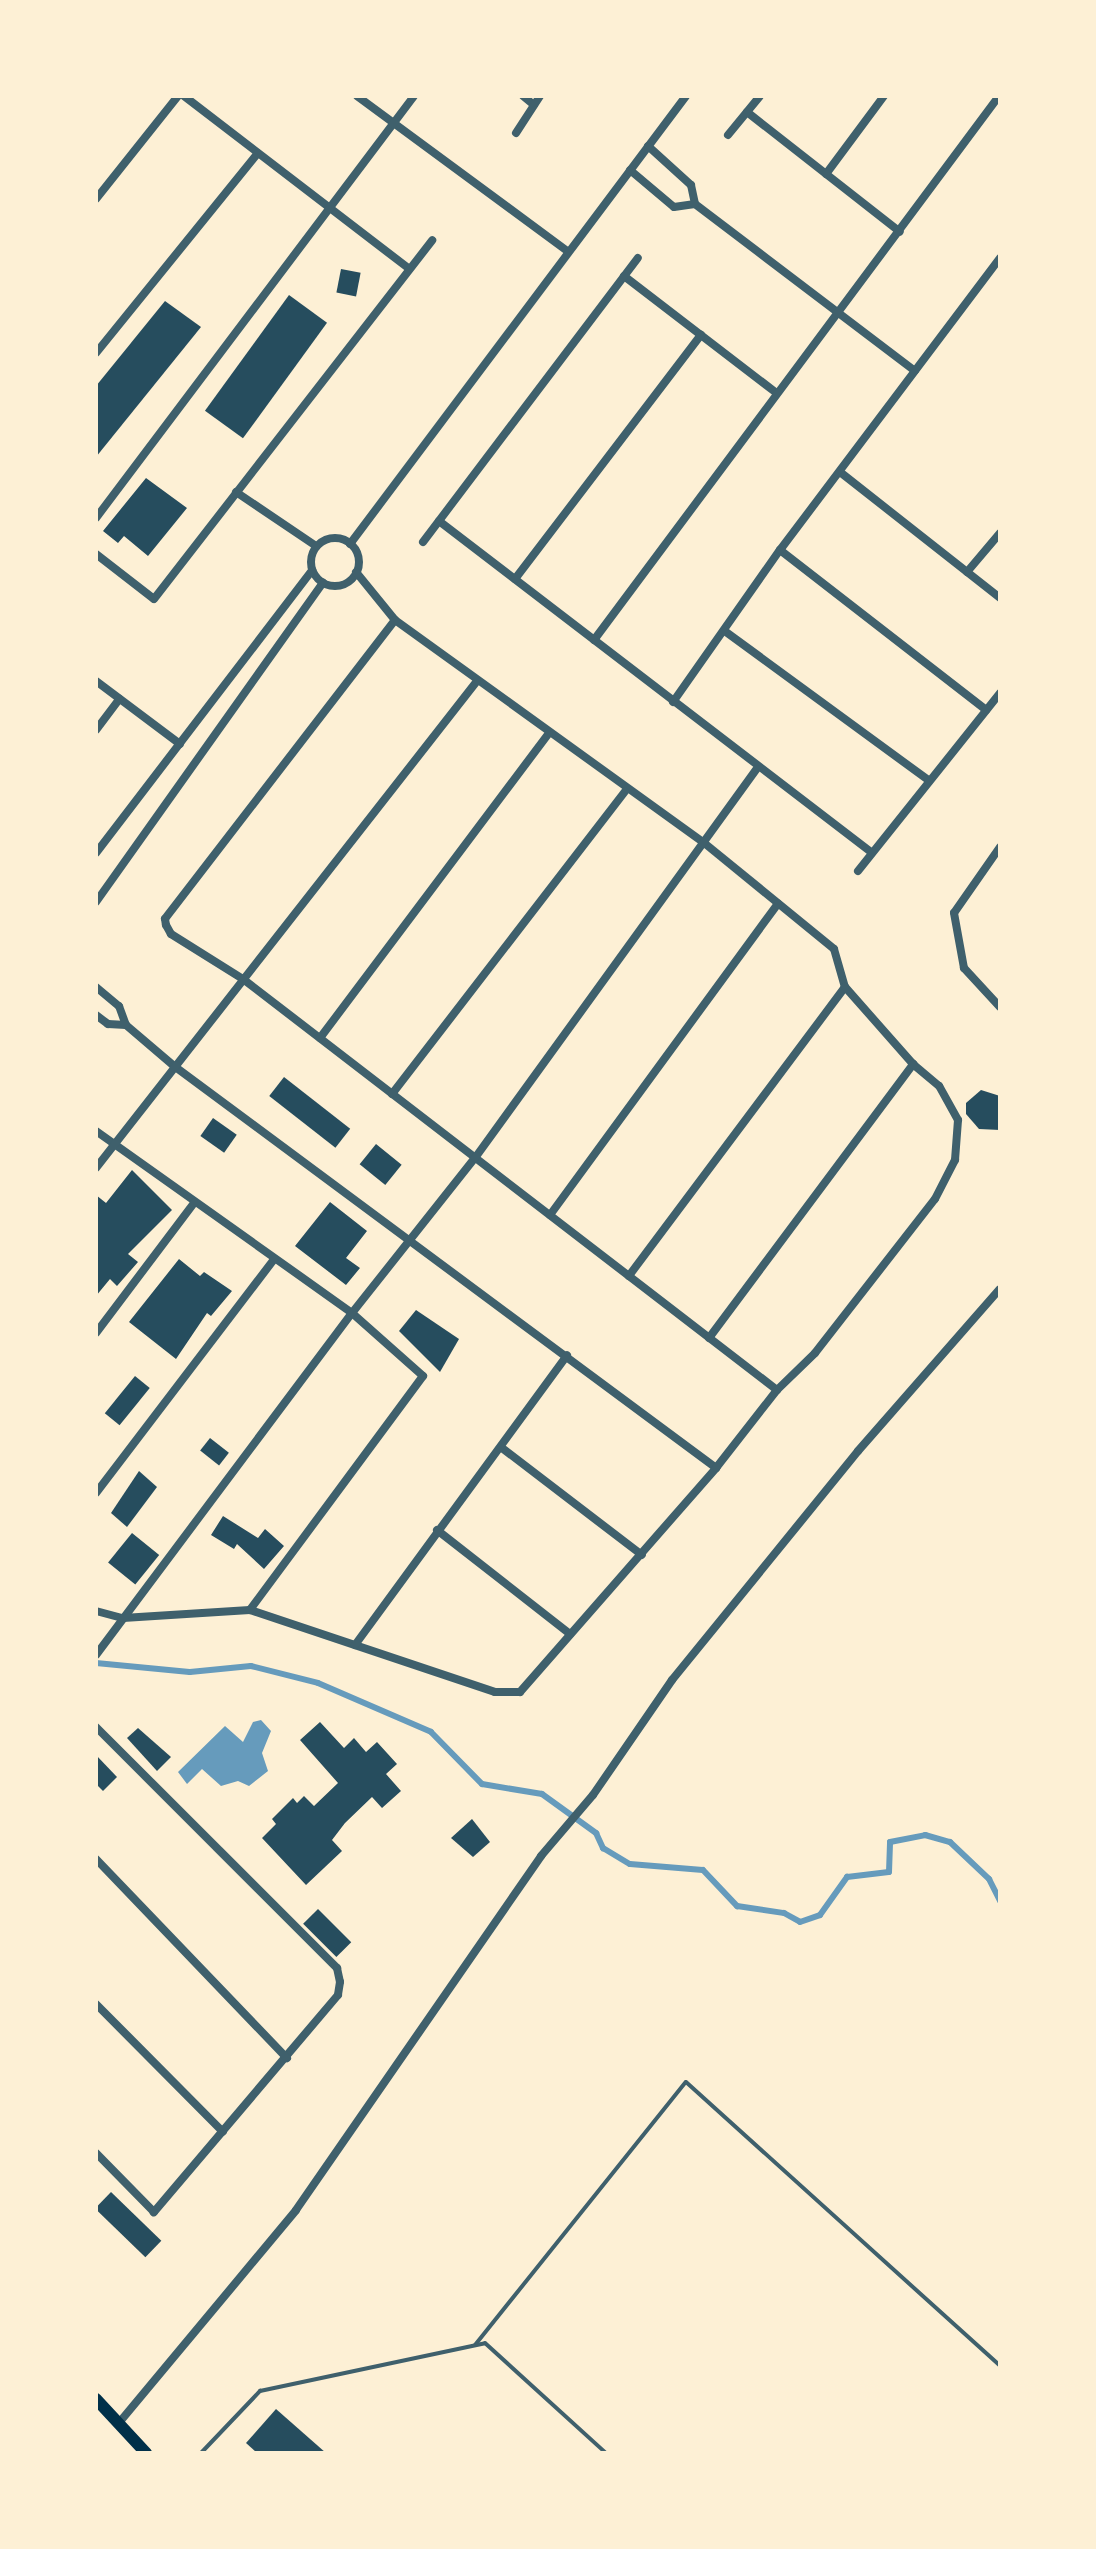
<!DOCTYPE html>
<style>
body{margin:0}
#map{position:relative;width:1096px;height:2549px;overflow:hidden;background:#fdf0d5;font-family:"Fira Sans Condensed",sans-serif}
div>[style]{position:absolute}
.water>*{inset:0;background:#669bbc}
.stream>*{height:6px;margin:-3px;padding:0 3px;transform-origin:3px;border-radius:3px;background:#669bbc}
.building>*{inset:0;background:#264d5e;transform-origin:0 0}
.service>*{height:4px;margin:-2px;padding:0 2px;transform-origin:2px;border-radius:2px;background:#3f606c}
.minor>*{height:8px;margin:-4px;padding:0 4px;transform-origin:4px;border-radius:4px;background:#3f606c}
.minor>.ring{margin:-4px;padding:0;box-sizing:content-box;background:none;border:8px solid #3f606c;border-radius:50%}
.primary>*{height:12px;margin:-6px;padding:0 6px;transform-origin:6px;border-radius:6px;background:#003049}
span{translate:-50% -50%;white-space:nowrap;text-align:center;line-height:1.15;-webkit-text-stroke:6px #fdf0d5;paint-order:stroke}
.frame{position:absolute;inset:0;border:98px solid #fdf0d5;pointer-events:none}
</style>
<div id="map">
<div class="water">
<i style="clip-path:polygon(261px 1720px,271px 1731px,262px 1753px,268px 1771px,249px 1786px,238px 1781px,221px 1786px,202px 1769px,187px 1784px,178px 1772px,225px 1726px,243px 1742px,253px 1722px)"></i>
</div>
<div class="stream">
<i style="left:96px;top:1663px;width:94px;rotate:5.5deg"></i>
<i style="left:190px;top:1672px;width:61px;rotate:-5.6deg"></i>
<i style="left:251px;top:1666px;width:69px;rotate:14.2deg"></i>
<i style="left:318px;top:1683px;width:123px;rotate:23.4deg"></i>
<i style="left:431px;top:1732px;width:73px;rotate:45.6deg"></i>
<i style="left:482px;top:1784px;width:61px;rotate:9.5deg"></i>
<i style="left:542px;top:1794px;width:67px;rotate:35.8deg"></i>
<i style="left:596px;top:1833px;width:17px;rotate:65deg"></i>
<i style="left:603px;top:1848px;width:31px;rotate:31deg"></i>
<i style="left:630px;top:1864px;width:73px;rotate:4.7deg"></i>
<i style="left:703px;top:1870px;width:50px;rotate:46.6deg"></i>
<i style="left:737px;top:1906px;width:48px;rotate:8.5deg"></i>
<i style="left:784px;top:1913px;width:18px;rotate:29deg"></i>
<i style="left:800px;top:1922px;width:21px;rotate:-19deg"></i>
<i style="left:820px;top:1915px;width:47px;rotate:-54.6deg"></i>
<i style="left:847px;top:1877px;width:42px;rotate:-6.8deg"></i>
<i style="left:889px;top:1872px;width:30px;rotate:-88deg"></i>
<i style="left:890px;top:1842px;width:36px;rotate:-11deg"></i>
<i style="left:925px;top:1835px;width:26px;rotate:16deg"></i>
<i style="left:950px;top:1842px;width:54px;rotate:43.5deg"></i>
<i style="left:989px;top:1879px;width:25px;rotate:63deg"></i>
</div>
<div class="building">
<i style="left:341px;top:269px;width:20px;height:24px;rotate:11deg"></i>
<i style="left:289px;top:295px;width:47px;height:143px;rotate:36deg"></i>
<i style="clip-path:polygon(165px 301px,201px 327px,96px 457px,96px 386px)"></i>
<i style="clip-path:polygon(146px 478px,187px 508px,148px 556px,124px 536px,118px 543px,103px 531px)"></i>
<i style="left:284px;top:1077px;width:84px;height:24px;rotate:38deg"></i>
<i style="clip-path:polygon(981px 1090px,1000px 1096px,1000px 1130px,979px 1129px,966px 1114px,966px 1103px)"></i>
<i style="left:213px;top:1118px;width:29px;height:22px;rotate:35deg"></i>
<i style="left:376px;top:1144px;width:33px;height:26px;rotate:39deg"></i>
<i style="clip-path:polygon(132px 1170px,172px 1210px,128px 1254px,138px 1262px,117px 1286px,110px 1279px,96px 1296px,96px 1195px,106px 1203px)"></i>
<i style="clip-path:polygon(330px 1202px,367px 1231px,346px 1258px,360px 1268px,346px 1285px,295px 1246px)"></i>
<i style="clip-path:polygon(179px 1259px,200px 1276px,204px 1272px,232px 1291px,211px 1316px,207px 1313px,176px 1359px,129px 1322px)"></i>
<i style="clip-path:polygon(416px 1310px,459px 1339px,440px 1372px,399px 1331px)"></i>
<i style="left:135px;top:1376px;width:19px;height:48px;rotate:39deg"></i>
<i style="left:210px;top:1438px;width:24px;height:16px;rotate:38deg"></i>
<i style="clip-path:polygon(139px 1471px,157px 1487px,127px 1527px,111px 1513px)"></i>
<i style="clip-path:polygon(223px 1516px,258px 1538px,265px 1529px,284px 1546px,264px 1569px,237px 1544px,234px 1549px,211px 1535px)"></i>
<i style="left:132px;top:1533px;width:35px;height:38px;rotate:39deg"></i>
<i style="clip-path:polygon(320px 1722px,344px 1748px,354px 1738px,366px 1752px,377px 1742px,397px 1764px,386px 1774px,401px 1791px,382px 1808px,372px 1797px,345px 1823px,332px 1840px,342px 1851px,306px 1885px,262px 1838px,276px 1824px,272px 1819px,293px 1798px,297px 1803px,304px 1796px,314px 1806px,338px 1783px,300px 1740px)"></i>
<i style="clip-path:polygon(138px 1728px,171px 1757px,157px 1771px,127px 1738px)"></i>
<i style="clip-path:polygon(96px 1755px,117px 1777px,103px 1791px,96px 1784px)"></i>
<i style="clip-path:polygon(472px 1819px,490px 1842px,473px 1857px,451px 1838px)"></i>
<i style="left:318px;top:1909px;width:47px;height:21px;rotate:45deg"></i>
<i style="left:111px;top:2192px;width:70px;height:23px;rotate:44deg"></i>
<i style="clip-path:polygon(276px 2409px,326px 2453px,257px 2453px,246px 2443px)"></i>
</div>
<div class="service">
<i style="left:475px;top:2345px;width:337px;rotate:-51.3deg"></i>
<i style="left:686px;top:2082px;width:423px;rotate:42.1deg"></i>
<i style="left:201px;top:2453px;width:86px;rotate:-46.4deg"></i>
<i style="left:260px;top:2391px;width:230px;rotate:-12deg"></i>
<i style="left:485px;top:2343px;width:164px;rotate:42.3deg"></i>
</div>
<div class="minor">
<i style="left:184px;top:96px;width:282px;rotate:37.5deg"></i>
<i style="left:357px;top:96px;width:261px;rotate:36.4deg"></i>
<i style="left:523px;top:96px;width:14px;rotate:39deg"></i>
<i style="left:747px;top:112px;width:194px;rotate:38.1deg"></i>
<i style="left:516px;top:133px;width:44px;rotate:-57deg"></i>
<i style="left:728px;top:135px;width:50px;rotate:-50.6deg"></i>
<i style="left:648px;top:146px;width:58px;rotate:42.2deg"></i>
<i style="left:691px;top:185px;width:19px;rotate:78deg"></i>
<i style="left:695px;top:204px;width:276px;rotate:37.2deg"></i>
<i style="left:630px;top:170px;width:57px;rotate:40.1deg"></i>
<i style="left:674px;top:207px;width:21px;rotate:-8deg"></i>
<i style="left:826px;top:174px;width:97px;rotate:-53.4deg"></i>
<i style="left:96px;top:199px;width:132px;rotate:-51.5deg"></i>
<i style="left:624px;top:276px;width:190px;rotate:37.5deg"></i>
<i style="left:96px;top:353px;width:257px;rotate:-51deg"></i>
<i style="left:840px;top:472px;width:204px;rotate:38.2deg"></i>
<i style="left:236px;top:492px;width:97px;rotate:34deg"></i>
<i style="left:96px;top:518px;width:528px;rotate:-53deg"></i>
<i style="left:439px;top:521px;width:544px;rotate:37.46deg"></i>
<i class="ring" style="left:311px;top:538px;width:40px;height:40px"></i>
<i style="left:423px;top:542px;width:356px;rotate:-52.9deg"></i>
<i style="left:350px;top:544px;width:560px;rotate:-53.13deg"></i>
<i style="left:780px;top:550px;width:261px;rotate:37.8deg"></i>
<i style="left:96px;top:554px;width:73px;rotate:37.8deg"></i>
<i style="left:154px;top:599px;width:454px;rotate:-52.2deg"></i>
<i style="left:356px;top:572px;width:62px;rotate:50.9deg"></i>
<i style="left:395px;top:620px;width:380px;rotate:35.8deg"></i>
<i style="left:703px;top:842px;width:169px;rotate:39.2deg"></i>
<i style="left:834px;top:949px;width:40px;rotate:74deg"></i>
<i style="left:845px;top:987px;width:361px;rotate:126.8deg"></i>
<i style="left:967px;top:572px;width:51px;rotate:-49.8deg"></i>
<i style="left:515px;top:579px;width:307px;rotate:-52.7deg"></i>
<i style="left:395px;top:620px;width:377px;rotate:127.6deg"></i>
<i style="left:165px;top:919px;width:6px;rotate:81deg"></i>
<i style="left:166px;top:925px;width:10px;rotate:61deg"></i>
<i style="left:171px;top:934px;width:85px;rotate:32deg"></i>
<i style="left:243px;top:979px;width:674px;rotate:37.58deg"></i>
<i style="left:726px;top:632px;width:249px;rotate:36.2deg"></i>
<i style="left:594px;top:640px;width:678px;rotate:-53.33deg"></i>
<i style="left:96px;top:681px;width:105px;rotate:36.9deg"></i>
<i style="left:673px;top:702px;width:186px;rotate:-54.9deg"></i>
<i style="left:780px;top:550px;width:366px;rotate:-53deg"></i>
<i style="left:96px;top:730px;width:39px;rotate:-53deg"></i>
<i style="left:1000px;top:847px;width:80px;rotate:124.9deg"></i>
<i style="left:954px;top:913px;width:56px;rotate:79.7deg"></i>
<i style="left:964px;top:968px;width:53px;rotate:47.3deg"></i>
<i style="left:96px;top:853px;width:356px;rotate:-52.6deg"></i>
<i style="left:858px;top:871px;width:228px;rotate:-51.4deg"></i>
<i style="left:96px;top:902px;width:392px;rotate:-54.6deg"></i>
<i style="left:96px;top:987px;width:30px;rotate:40deg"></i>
<i style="left:119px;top:1006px;width:20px;rotate:70deg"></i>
<i style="left:126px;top:1025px;width:63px;rotate:40.5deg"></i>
<i style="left:174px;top:1066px;width:675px;rotate:36.56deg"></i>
<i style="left:96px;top:1015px;width:15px;rotate:37deg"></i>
<i style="left:108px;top:1024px;width:18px;rotate:3deg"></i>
<i style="left:320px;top:1038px;width:380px;rotate:-53.1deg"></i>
<i style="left:392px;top:1094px;width:382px;rotate:-52.4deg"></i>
<i style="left:96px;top:1131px;width:314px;rotate:35.4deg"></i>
<i style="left:352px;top:1313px;width:95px;rotate:41.6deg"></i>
<i style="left:423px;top:1376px;width:291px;rotate:126.5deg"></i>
<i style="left:96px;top:1168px;width:618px;rotate:-51.96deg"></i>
<i style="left:550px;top:1215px;width:386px;rotate:-53.8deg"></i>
<i style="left:96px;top:1333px;width:163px;rotate:-53deg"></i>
<i style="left:709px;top:1338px;width:342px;rotate:-53.3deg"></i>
<i style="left:913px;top:1064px;width:103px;rotate:-131.4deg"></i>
<i style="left:502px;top:1448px;width:176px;rotate:37.4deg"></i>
<i style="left:96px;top:1493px;width:294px;rotate:-52.7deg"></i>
<i style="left:437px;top:1530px;width:169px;rotate:38deg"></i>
<i style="left:96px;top:1611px;width:28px;rotate:15deg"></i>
<i style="left:123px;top:1618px;width:127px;rotate:-3.6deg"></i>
<i style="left:250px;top:1610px;width:258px;rotate:18.5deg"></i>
<i style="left:495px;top:1692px;width:25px"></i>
<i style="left:520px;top:1692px;width:298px;rotate:-48.8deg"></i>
<i style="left:716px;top:1468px;width:99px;rotate:-52deg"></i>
<i style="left:777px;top:1390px;width:53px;rotate:-44.2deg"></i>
<i style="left:815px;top:1353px;width:195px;rotate:-52.1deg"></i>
<i style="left:935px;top:1199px;width:44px;rotate:-62.9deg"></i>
<i style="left:955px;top:1160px;width:40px;rotate:-85.7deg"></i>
<i style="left:958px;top:1120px;width:39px;rotate:-119deg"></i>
<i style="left:939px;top:1086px;width:34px;rotate:-140deg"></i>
<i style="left:355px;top:1645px;width:359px;rotate:-53.8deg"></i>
<i style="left:96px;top:1655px;width:427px;rotate:-53.2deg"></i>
<i style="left:352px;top:1313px;width:198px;rotate:-51.6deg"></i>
<i style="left:475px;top:1158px;width:480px;rotate:-54.1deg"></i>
<i style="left:96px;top:1727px;width:341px;rotate:45deg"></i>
<i style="left:337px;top:1968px;width:14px;rotate:78deg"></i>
<i style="left:340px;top:1982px;width:13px;rotate:99deg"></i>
<i style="left:338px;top:1995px;width:285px;rotate:130.3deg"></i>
<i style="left:154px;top:2212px;width:83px;rotate:-134.5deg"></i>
<i style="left:96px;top:1859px;width:276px;rotate:46.2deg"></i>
<i style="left:96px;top:2004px;width:180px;rotate:45.2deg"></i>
<i style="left:118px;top:2424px;width:278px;rotate:-50.2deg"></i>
<i style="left:296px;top:2210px;width:431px;rotate:-55.3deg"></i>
<i style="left:541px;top:1856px;width:80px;rotate:-49.6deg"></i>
<i style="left:593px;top:1795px;width:140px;rotate:-55.5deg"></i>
<i style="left:672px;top:1680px;width:295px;rotate:-50.9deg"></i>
<i style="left:858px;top:1451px;width:215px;rotate:-48.8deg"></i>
</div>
<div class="primary">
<i style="left:96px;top:2399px;width:74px;rotate:47.2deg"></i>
</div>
<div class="frame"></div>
</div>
